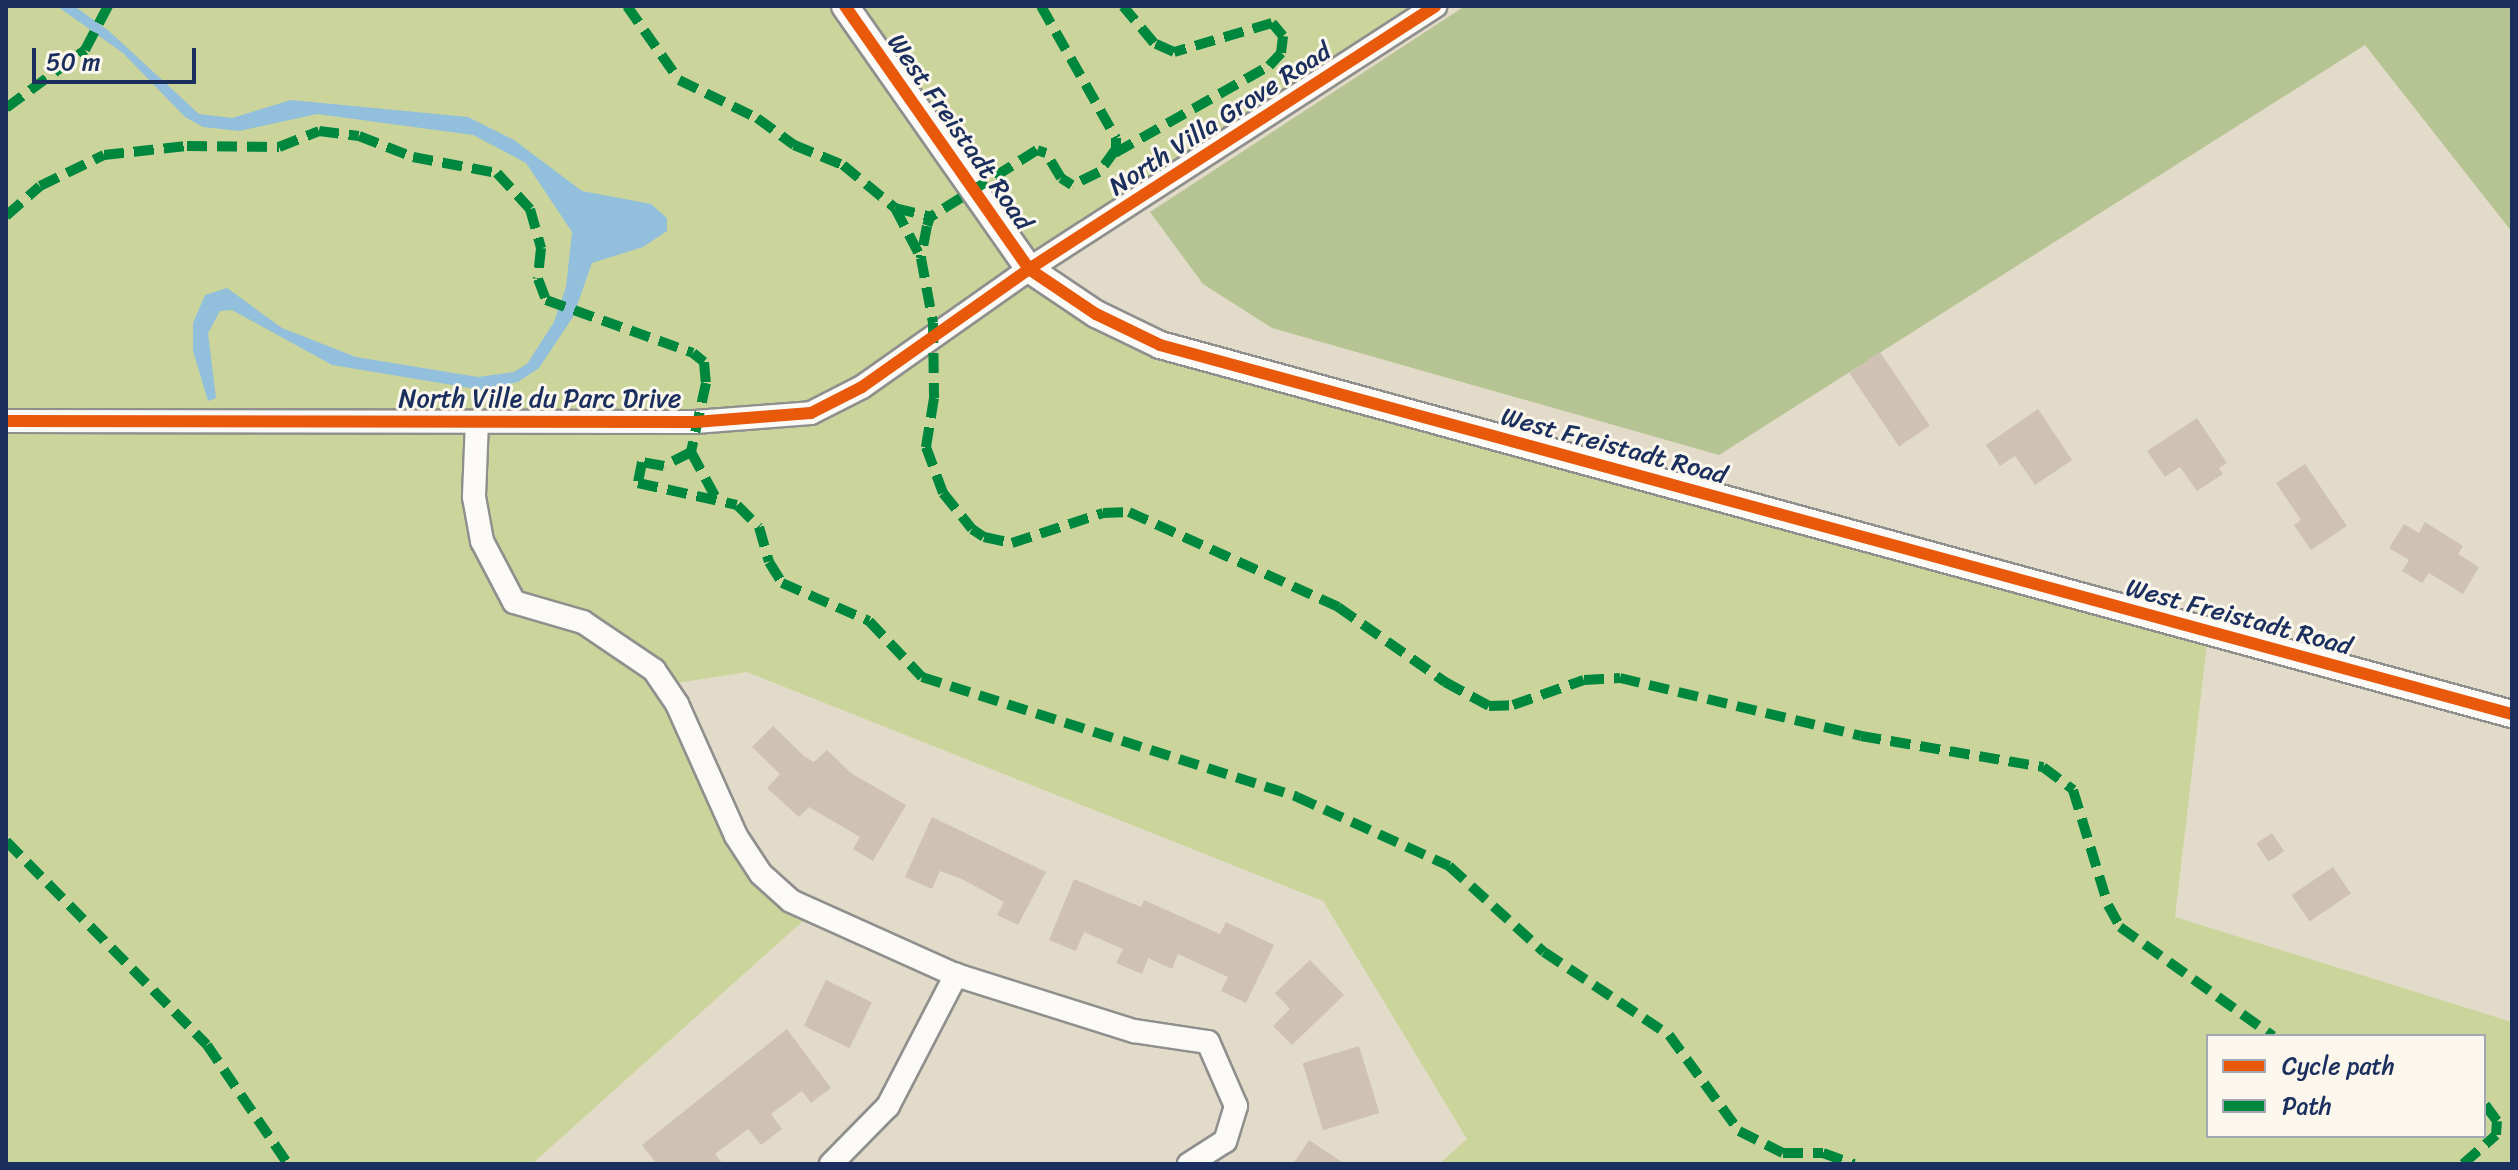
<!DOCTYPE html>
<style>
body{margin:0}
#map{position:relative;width:2518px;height:1170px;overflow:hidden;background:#e3dbc9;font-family:Sriracha,sans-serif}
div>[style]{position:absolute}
.green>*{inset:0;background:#cbd59b}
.forest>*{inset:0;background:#b6c493}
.water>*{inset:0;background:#92bfdc}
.building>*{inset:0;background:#cfc2b3;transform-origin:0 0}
.roads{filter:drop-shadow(2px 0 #8f8f8d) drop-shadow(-2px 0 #8f8f8d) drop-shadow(0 2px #8f8f8d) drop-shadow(0 -2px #8f8f8d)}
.minor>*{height:22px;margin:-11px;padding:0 11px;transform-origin:11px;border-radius:11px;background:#fbfaf7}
.tertiary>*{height:26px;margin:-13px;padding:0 13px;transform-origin:13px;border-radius:13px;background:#fbfaf7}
.quiet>*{height:10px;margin-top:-5px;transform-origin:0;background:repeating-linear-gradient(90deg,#00873e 0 20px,transparent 0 30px)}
.cycleway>*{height:12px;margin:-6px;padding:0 6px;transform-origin:6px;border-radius:6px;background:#e8590c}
span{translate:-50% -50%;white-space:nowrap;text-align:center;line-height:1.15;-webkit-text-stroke:6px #fbf7ec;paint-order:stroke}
.street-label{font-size:26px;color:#1b2f5e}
.frame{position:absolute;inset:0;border:8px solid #1b2f5e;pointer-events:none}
.legend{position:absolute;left:2206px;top:1034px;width:280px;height:104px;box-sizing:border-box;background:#fbf7ec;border:2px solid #a1a7b3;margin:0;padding:10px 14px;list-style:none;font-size:24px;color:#1b2f5e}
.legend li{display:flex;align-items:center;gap:16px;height:40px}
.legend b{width:40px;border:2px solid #a1a7b3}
.scale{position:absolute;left:32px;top:48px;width:164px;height:36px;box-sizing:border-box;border:4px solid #1b2f5e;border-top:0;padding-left:10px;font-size:24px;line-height:28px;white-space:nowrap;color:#1b2f5e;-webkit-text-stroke:6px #fbf7ec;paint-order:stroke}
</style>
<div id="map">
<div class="green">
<i style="clip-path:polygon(evenodd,6px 6px,1435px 6px,1030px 268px,1096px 314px,2207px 644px,2175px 917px,2512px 1022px,2512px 1164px,1439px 1164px,1467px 1139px,1323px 901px,747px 672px,665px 685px,736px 836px,814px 911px,532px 1164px,6px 1164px,6px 6px,2208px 1036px,2484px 1036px,2484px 1136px,2208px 1136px,2208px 1036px)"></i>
</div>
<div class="forest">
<i style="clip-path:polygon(1465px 6px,2512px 6px,2512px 232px,2365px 45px,1719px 455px,1272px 328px,1203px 284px,1150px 212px)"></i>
</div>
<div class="water">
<i style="clip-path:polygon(57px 6px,74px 6px,109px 31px,199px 114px,232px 118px,291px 100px,468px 117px,514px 140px,582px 191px,651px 204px,667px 218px,667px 231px,643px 247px,592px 263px,573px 317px,539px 368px,518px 382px,482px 390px,332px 365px,232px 310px,220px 311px,208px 333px,216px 398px,208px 401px,193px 351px,193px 323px,205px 295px,227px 288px,282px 328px,356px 357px,478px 377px,514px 372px,527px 364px,554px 322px,566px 287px,572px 232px,526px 163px,473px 135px,317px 114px,239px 131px,203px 127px,185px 117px,123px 53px)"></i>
</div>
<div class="building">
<i style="left:1880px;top:352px;width:89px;height:37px;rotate:56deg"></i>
<i style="clip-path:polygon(2038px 409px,2072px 460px,2035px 485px,2015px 456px,2000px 466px,1986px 445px)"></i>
<i style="clip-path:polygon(2197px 418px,2227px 463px,2219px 468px,2223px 474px,2197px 491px,2180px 467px,2165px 477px,2147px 451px)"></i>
<i style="clip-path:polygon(2305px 464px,2347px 526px,2311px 550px,2294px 525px,2301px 520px,2276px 483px)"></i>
<i style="clip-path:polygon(2425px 522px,2463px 546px,2458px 554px,2479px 567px,2463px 594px,2429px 573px,2422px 583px,2402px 571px,2409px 560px,2389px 548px,2404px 524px,2419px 533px)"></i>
<i style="clip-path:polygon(773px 726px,805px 757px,814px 762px,827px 750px,851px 773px,906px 805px,873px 861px,853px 849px,860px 837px,809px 807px,799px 817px,767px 788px,780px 774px,752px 747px)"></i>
<i style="clip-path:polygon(932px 817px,1046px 872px,1018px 925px,997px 915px,1004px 902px,962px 879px,940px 871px,932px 889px,905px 877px)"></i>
<i style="left:2272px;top:833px;width:22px;height:19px;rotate:56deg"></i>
<i style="left:2333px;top:867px;width:32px;height:50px;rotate:56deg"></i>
<i style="clip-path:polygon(1074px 879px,1141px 907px,1144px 900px,1220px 934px,1226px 922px,1274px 945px,1246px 1003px,1221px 991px,1228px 977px,1178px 954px,1172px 969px,1148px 958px,1142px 974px,1116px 963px,1123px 949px,1084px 932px,1076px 951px,1049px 940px)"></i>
<i style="clip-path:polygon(1310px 960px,1344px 995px,1292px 1045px,1273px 1026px,1290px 1009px,1275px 993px)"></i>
<i style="left:826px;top:980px;width:51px;height:51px;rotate:26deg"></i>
<i style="clip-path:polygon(787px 1029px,831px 1088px,811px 1103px,802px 1091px,771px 1114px,782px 1129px,761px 1145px,748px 1129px,715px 1154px,723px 1164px,657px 1164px,642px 1145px)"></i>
<i style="left:1359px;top:1046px;width:70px;height:59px;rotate:73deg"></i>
<i style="clip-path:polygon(1309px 1140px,1345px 1164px,1293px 1164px)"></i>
</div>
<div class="roads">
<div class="minor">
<i style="left:6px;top:421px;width:689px;rotate:0.08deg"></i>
<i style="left:695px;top:422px;width:116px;rotate:-4.4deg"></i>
<i style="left:811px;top:413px;width:57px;rotate:-27deg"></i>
<i style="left:862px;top:387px;width:204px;rotate:-35.2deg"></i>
<i style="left:1029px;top:269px;width:484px;rotate:-32.9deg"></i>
<i style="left:477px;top:421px;width:76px;rotate:92.3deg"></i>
<i style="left:474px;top:497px;width:45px;rotate:79.7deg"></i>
<i style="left:482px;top:541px;width:69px;rotate:62.3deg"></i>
<i style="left:514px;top:602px;width:72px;rotate:16.2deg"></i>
<i style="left:583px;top:622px;width:86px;rotate:34.1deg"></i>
<i style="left:654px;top:670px;width:41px;rotate:55.9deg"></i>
<i style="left:677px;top:704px;width:145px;rotate:65.9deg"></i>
<i style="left:736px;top:836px;width:45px;rotate:56.7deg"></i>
<i style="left:761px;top:874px;width:40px;rotate:42deg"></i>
<i style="left:791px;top:901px;width:181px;rotate:24.2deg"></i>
<i style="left:831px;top:1164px;width:81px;rotate:-45.5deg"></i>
<i style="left:888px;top:1106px;width:148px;rotate:-62.6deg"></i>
<i style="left:956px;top:975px;width:187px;rotate:17.5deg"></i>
<i style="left:1134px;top:1031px;width:75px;rotate:8.5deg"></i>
<i style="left:1208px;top:1042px;width:70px;rotate:66.4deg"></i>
<i style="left:1236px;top:1106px;width:37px;rotate:107deg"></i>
<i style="left:1225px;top:1141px;width:43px;rotate:147.4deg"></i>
</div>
<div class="tertiary">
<i style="left:845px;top:6px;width:321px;rotate:55deg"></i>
<i style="left:1029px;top:269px;width:81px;rotate:33.9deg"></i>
<i style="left:1096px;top:314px;width:71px;rotate:25.8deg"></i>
<i style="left:1160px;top:345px;width:1401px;rotate:15.27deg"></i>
</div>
</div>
<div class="quiet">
<i style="left:627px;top:6px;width:90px;rotate:54.9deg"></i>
<i style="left:679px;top:80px;width:87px;rotate:26deg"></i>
<i style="left:757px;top:118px;width:46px;rotate:36.1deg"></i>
<i style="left:794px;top:145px;width:53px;rotate:22.2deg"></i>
<i style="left:843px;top:165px;width:67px;rotate:39.6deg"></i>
<i style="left:895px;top:208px;width:36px;rotate:14deg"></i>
<i style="left:1041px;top:6px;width:152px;rotate:60.4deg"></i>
<i style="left:1116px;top:138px;width:11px;rotate:90deg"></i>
<i style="left:1116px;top:149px;width:29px;rotate:126deg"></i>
<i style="left:1099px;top:172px;width:30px;rotate:154deg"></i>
<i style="left:1072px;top:185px;width:13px;rotate:-148deg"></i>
<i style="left:1061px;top:178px;width:29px;rotate:-121deg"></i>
<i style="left:1046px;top:153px;width:9px;rotate:-162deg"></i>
<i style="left:1037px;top:150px;width:126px;rotate:147.9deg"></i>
<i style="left:930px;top:217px;width:9px;rotate:108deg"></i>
<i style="left:927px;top:226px;width:33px;rotate:101deg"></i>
<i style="left:921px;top:258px;width:66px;rotate:79.5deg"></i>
<i style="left:933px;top:323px;width:75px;rotate:89.2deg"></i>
<i style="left:934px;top:398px;width:50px;rotate:99.3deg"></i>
<i style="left:926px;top:447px;width:49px;rotate:69.7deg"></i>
<i style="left:943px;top:493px;width:46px;rotate:51.1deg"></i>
<i style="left:972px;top:529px;width:14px;rotate:34deg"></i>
<i style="left:984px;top:537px;width:29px;rotate:12deg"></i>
<i style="left:1012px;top:543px;width:96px;rotate:-18.2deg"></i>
<i style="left:1103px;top:513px;width:26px;rotate:-2deg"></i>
<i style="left:1129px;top:512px;width:230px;rotate:24.4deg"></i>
<i style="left:1338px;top:607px;width:131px;rotate:35deg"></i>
<i style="left:1445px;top:682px;width:50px;rotate:28.6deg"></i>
<i style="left:1489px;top:706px;width:24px;rotate:-2deg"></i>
<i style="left:1513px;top:705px;width:75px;rotate:-19.4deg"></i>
<i style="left:1584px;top:680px;width:36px;rotate:-3deg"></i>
<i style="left:1620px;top:678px;width:248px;rotate:13.5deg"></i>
<i style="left:1861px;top:736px;width:185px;rotate:9.7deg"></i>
<i style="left:2043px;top:767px;width:38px;rotate:37deg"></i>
<i style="left:2073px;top:790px;width:120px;rotate:73.1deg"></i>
<i style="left:2108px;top:905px;width:25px;rotate:61deg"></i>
<i style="left:2120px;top:927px;width:188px;rotate:35.5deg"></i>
<i style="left:6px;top:108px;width:98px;rotate:-36.3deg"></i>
<i style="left:85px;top:50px;width:50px;rotate:-62.4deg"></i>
<i style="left:1115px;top:153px;width:177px;rotate:-29.5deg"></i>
<i style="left:1269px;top:66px;width:18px;rotate:-47deg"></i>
<i style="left:1281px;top:53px;width:17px;rotate:-83deg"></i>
<i style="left:1283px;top:36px;width:17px;rotate:-130deg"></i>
<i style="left:1272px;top:23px;width:102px;rotate:163.5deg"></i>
<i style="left:1174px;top:52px;width:22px;rotate:-156deg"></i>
<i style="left:1154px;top:43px;width:48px;rotate:-130deg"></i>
<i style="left:895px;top:208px;width:56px;rotate:62.5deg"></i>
<i style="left:6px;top:216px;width:45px;rotate:-41.4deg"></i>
<i style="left:40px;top:186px;width:71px;rotate:-25.8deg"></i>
<i style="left:104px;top:155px;width:83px;rotate:-6.2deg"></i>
<i style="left:187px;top:146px;width:92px;rotate:0.6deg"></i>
<i style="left:279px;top:147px;width:43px;rotate:-21.8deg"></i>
<i style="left:319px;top:131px;width:40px;rotate:7.1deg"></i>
<i style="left:359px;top:136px;width:58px;rotate:21.3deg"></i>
<i style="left:413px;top:157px;width:86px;rotate:10.8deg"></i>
<i style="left:497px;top:173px;width:49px;rotate:47.5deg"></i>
<i style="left:530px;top:209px;width:41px;rotate:74.2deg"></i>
<i style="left:541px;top:248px;width:31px;rotate:96deg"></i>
<i style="left:538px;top:279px;width:22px;rotate:69deg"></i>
<i style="left:546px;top:300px;width:156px;rotate:19.8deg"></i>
<i style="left:693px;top:353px;width:14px;rotate:39deg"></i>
<i style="left:704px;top:362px;width:21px;rotate:85deg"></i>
<i style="left:706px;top:383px;width:71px;rotate:102.3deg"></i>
<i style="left:691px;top:452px;width:30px;rotate:153deg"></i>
<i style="left:664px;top:466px;width:22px;rotate:-170deg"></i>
<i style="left:642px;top:462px;width:21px;rotate:101deg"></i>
<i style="left:638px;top:483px;width:101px;rotate:12.5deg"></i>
<i style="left:737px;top:505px;width:31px;rotate:45deg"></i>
<i style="left:759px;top:527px;width:36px;rotate:74deg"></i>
<i style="left:769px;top:562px;width:25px;rotate:58deg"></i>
<i style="left:782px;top:583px;width:95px;rotate:23.6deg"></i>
<i style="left:869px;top:621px;width:77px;rotate:46.6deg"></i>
<i style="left:922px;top:677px;width:394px;rotate:17.7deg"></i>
<i style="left:1297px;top:797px;width:167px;rotate:24.4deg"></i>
<i style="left:1449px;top:866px;width:128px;rotate:42.2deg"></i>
<i style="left:1544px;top:952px;width:150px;rotate:33.6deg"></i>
<i style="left:1669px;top:1035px;width:119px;rotate:53.9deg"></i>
<i style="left:1739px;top:1131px;width:49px;rotate:26.6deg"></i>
<i style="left:1783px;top:1153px;width:40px"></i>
<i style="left:1823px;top:1153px;width:33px;rotate:20deg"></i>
<i style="left:691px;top:452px;width:52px;rotate:61.5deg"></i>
<i style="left:6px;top:841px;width:286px;rotate:45.4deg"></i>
<i style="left:207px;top:1045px;width:144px;rotate:55.8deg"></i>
<i style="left:2463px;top:1164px;width:44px;rotate:-41.3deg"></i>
<i style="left:2496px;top:1135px;width:14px;rotate:-86deg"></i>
<i style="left:2497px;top:1121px;width:22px;rotate:-126deg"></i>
</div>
<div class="cycleway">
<i style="left:845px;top:6px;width:321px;rotate:55deg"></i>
<i style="left:1029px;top:269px;width:81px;rotate:33.9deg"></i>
<i style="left:1096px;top:314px;width:71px;rotate:25.8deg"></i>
<i style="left:1160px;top:345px;width:1401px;rotate:15.27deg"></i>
<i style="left:6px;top:421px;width:689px;rotate:0.08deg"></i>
<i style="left:695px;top:422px;width:116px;rotate:-4.4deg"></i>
<i style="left:811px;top:413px;width:57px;rotate:-27deg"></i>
<i style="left:862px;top:387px;width:204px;rotate:-35.2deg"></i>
<i style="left:1029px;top:269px;width:484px;rotate:-32.9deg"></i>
</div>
<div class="street-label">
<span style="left:1220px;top:119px;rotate:-33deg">North Villa Grove Road</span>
<span style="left:960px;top:132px;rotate:55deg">West Freistadt Road</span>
<span style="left:540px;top:399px">North Ville du Parc Drive</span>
<span style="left:1614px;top:446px;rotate:15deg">West Freistadt Road</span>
<span style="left:2239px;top:617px;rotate:15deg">West Freistadt Road</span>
</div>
<div class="frame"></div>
<ul class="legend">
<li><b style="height:10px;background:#e8590c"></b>Cycle path</li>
<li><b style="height:10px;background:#00873e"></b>Path</li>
</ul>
<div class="scale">50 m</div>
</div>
